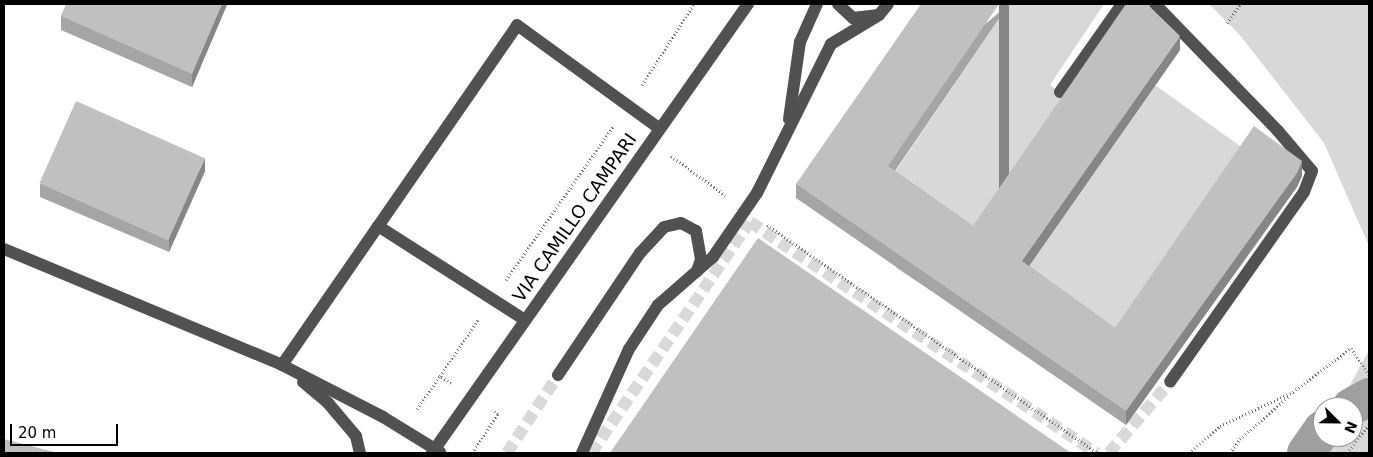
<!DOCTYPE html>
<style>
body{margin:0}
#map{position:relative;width:1373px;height:457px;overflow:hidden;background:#fff;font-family:"DejaVu Sans",sans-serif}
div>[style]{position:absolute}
.green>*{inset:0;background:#d8d8d8}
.canal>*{height:38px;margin:-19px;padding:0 19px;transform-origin:19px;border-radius:19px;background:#9f9f9f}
.minor-tunnel>*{height:12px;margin-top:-6px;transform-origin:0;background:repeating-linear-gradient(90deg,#d9d9d9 0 12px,transparent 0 18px)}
.path>*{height:3px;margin-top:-1.5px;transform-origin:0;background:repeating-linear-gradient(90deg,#737373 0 1px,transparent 0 3.5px)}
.minor>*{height:12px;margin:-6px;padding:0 6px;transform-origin:6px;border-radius:6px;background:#515151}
.wall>*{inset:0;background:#a5a5a5}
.shaded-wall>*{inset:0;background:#868686;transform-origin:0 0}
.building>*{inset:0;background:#c0c0c0;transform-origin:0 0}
span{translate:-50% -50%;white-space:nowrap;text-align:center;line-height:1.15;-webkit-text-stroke:5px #fff;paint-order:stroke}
.street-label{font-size:18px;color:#000}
.frame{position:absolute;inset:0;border:5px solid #000;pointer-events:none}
.north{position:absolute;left:1313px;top:397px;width:50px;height:50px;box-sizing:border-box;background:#fff;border:1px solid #999;border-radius:50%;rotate:113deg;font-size:14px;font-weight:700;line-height:20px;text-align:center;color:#000}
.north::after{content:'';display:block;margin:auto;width:18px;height:22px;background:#000;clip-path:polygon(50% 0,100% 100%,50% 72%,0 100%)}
.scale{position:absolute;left:10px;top:424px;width:108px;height:22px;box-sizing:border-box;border:2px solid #000;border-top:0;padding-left:6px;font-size:15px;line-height:18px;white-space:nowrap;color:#000;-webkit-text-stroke:4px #fff;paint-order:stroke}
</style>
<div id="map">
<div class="green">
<i style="clip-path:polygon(1009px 4px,1104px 4px,1050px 85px,1070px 100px,973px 240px,956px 229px,919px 283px,896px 268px,933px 213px,889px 181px)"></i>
<i style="clip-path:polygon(1209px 4px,1369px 4px,1369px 246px,1324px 143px,1239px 34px)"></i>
<i style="clip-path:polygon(1155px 85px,1247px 151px,1115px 342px,1086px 321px,1050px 373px,1033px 361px,1067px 308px,1022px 276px)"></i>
<i style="clip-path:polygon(1369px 350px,1369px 453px,1313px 453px,1323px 436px,1353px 437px,1353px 407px,1338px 407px)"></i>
</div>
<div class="canal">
<i style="left:1351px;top:407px;width:21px;rotate:-29deg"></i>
<i style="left:1306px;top:453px;width:29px;rotate:-55deg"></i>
</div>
<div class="minor-tunnel">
<i style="left:507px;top:453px;width:93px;rotate:-56.8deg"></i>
<i style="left:591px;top:453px;width:280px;rotate:-55.5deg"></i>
<i style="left:750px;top:222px;width:417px;rotate:33.7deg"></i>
<i style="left:1109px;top:453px;width:94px;rotate:-49.3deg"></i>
</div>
<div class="path">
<i style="left:1227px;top:23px;width:24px;rotate:-54deg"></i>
<i style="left:642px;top:85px;width:96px;rotate:-57.3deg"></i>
<i style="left:671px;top:156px;width:67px;rotate:35.8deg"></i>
<i style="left:767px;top:225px;width:401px;rotate:34.6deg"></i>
<i style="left:506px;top:280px;width:189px;rotate:-55.1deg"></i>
<i style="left:451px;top:383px;width:13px;rotate:-148deg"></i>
<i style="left:440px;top:376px;width:68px;rotate:-55.8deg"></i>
<i style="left:417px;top:409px;width:40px;rotate:-55.1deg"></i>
<i style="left:472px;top:453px;width:47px;rotate:-56.3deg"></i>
<i style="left:498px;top:414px;width:7px;rotate:-146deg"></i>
<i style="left:1153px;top:453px;width:1px"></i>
<i style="left:1189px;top:453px;width:41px;rotate:-41.1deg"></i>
<i style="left:1220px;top:426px;width:81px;rotate:-25deg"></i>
<i style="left:1293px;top:392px;width:73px;rotate:-37.2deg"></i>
<i style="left:1351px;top:348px;width:32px;rotate:56deg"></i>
<i style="left:1230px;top:453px;width:17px;rotate:-54deg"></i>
<i style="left:1240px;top:439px;width:65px;rotate:-41.3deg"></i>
<i style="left:1347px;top:453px;width:36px;rotate:-52deg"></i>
</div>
<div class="minor">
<i style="left:838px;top:4px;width:21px;rotate:43deg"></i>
<i style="left:853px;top:18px;width:26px;rotate:-7deg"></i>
<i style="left:879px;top:15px;width:14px;rotate:-51deg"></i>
<i style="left:1155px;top:4px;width:177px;rotate:45.9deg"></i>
<i style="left:1278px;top:131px;width:52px;rotate:49.6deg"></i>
<i style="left:1312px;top:171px;width:22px;rotate:111deg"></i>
<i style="left:1304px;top:192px;width:232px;rotate:125.2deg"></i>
<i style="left:1060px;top:92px;width:108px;rotate:-54.8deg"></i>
<i style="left:789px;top:119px;width:78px;rotate:-81.9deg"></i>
<i style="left:800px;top:42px;width:42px;rotate:-65.9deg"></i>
<i style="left:378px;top:226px;width:174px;rotate:32.6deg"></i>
<i style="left:4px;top:249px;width:301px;rotate:22.6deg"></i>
<i style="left:282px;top:365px;width:114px;rotate:27.2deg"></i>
<i style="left:383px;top:417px;width:67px;rotate:31.6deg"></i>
<i style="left:282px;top:365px;width:413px;rotate:-55.3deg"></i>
<i style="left:517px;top:25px;width:175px;rotate:36deg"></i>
<i style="left:558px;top:375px;width:147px;rotate:-56.1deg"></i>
<i style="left:640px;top:253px;width:35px;rotate:-47deg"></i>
<i style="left:664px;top:227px;width:17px;rotate:-13deg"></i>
<i style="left:681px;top:223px;width:17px;rotate:28deg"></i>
<i style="left:696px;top:231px;width:28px;rotate:80deg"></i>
<i style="left:701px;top:259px;width:13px;rotate:108deg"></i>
<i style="left:303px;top:382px;width:33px;rotate:40deg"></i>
<i style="left:328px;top:403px;width:43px;rotate:49.7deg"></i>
<i style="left:356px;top:436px;width:17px;rotate:77deg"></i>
<i style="left:432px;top:453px;width:549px;rotate:-54.86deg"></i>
<i style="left:582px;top:453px;width:114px;rotate:-65.7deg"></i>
<i style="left:629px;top:349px;width:53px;rotate:-56.6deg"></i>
<i style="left:658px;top:305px;width:73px;rotate:-41.1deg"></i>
<i style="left:713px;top:257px;width:78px;rotate:-55.5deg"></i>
<i style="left:757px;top:193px;width:166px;rotate:-63.6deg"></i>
<i style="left:831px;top:44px;width:56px;rotate:-31.1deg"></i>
</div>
<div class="wall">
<i style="clip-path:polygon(227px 4px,192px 87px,61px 30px,61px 16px)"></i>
<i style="clip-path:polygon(1009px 4px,895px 171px,973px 226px,1180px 50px,1029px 266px,1115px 328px,1302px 176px,1297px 187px,1126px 425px,796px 198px,796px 184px)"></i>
<i style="clip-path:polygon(205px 171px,169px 252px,40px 197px,40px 184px)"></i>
</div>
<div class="shaded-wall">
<i style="clip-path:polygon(222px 4px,227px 4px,227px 5px,192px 87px,192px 74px)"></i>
<i style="left:999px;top:4px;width:10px;height:196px"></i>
<i style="clip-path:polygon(1180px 36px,1180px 50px,1022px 276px,1022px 261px)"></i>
<i style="clip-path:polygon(205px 158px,205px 171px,169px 252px,169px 238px)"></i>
<i style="clip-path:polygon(1302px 161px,1302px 176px,1297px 187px,1126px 425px,1126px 411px)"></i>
</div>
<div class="building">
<i style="clip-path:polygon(66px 4px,222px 4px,192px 74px,61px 16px)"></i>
<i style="clip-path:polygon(921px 4px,999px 4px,888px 166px,973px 226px,1126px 4px,1147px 4px,1180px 36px,1022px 261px,1115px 328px,1254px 126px,1302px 161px,1297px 173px,1126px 411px,796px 184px)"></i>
<i style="left:76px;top:101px;width:141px;height:90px;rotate:24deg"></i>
<i style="clip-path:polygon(758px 238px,1071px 453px,610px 453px)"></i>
<i style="clip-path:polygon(4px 439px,58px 453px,4px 453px)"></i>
</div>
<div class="street-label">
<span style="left:575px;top:218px;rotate:-55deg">VIA CAMILLO CAMPARI</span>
</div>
<div class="frame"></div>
<div class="north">N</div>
<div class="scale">20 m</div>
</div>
